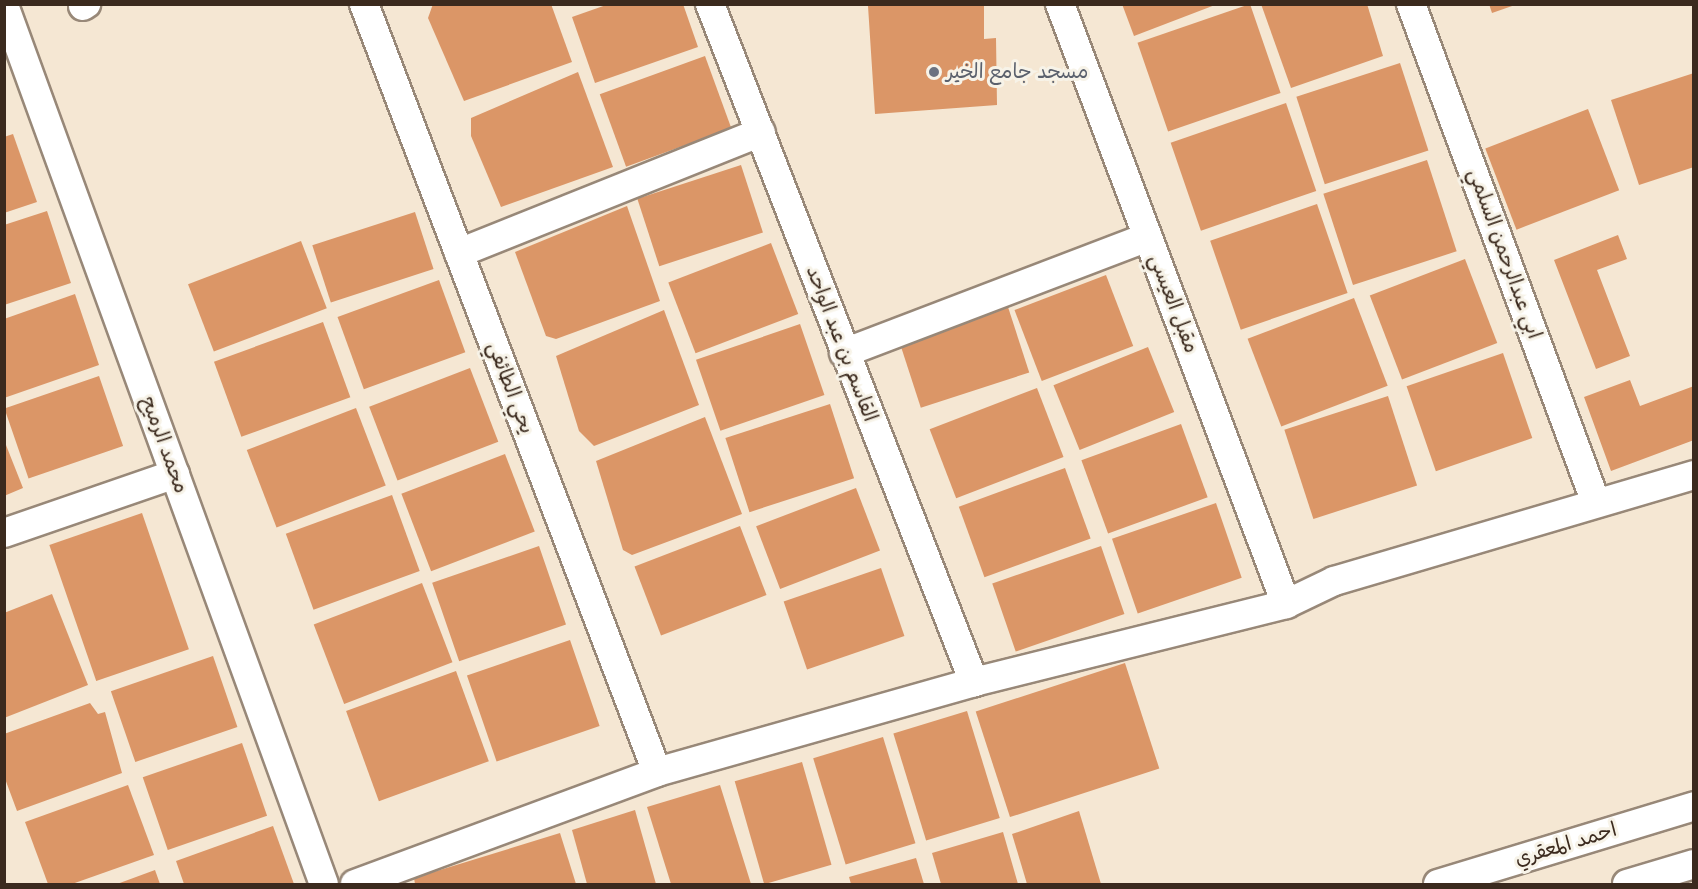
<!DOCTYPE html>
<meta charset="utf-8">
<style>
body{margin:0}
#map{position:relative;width:1698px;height:889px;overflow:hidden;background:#f5e7d3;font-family:"Balsamiq Sans","Playpen Sans Arabic",sans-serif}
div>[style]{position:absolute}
.building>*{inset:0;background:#db9667;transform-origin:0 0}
.roads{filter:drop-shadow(2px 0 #988878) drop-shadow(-2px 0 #988878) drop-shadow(0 2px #988878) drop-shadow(0 -2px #988878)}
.minor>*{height:28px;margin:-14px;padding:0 14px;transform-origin:14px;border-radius:14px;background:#fff}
.dots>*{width:16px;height:16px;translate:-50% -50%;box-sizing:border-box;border:3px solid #f7f3e8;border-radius:50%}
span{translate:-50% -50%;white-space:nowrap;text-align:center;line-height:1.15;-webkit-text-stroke:6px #f7f3e8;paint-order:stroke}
.worship-label{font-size:20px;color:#5b616d}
.left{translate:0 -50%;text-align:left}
.street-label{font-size:20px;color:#3b2a1e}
.frame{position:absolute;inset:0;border:6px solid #3b2a1e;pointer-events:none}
</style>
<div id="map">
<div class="building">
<i style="clip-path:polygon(433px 4px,551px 4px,572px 62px,464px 101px,428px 18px)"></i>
<i style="clip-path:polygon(609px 4px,683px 4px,698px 47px,595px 83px,572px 17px)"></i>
<i style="clip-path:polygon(891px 4px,984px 4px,984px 39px,996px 38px,997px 105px,875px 114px,868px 6px)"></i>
<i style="clip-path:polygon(1122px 4px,1215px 4px,1215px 5px,1134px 36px)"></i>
<i style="left:1250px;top:4px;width:94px;height:119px;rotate:71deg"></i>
<i style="clip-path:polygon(1261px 4px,1367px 4px,1383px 56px,1291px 88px)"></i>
<i style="clip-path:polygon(1489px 4px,1515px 4px,1515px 5px,1492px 13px)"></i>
<i style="left:705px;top:56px;width:77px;height:112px;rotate:70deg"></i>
<i style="left:1400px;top:63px;width:92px;height:109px;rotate:72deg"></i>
<i style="clip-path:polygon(578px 72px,613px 167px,501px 207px,471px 136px,471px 118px)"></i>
<i style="clip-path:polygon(1694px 73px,1694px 167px,1639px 185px,1611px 100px)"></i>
<i style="left:1286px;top:103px;width:93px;height:122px;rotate:71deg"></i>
<i style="left:1588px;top:109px;width:87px;height:110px;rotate:69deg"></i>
<i style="clip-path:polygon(13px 134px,37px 202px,4px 213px,4px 137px)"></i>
<i style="left:1427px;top:160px;width:96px;height:109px;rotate:72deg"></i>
<i style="left:741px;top:165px;width:71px;height:109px;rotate:72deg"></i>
<i style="left:1317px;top:204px;width:94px;height:113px;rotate:71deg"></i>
<i style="clip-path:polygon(627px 206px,660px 301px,556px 339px,546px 336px,515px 252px)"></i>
<i style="clip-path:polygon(47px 211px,71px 283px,4px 305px,4px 225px)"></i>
<i style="left:415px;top:212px;width:60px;height:108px;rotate:72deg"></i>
<i style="clip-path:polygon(1618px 235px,1627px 259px,1597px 270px,1630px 356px,1596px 369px,1554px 260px)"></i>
<i style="left:301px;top:241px;width:72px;height:121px;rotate:69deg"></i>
<i style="left:771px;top:243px;width:76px;height:110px;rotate:69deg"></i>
<i style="left:1465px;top:259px;width:90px;height:102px;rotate:69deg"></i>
<i style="left:1106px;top:275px;width:76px;height:98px;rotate:69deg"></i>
<i style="left:439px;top:280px;width:77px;height:108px;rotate:70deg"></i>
<i style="clip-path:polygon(75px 294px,99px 365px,4px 398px,4px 319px)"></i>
<i style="left:1354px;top:298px;width:94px;height:114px;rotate:69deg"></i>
<i style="left:1007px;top:304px;width:72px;height:114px;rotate:72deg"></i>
<i style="clip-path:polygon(664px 310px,699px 405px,594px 446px,579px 431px,556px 356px)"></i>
<i style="left:323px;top:322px;width:80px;height:116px;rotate:70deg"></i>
<i style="left:800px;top:324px;width:75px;height:110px;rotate:71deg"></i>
<i style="left:1148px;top:347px;width:70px;height:102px;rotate:68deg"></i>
<i style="left:1503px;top:353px;width:90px;height:102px;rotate:71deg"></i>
<i style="left:470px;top:368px;width:79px;height:108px;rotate:69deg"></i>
<i style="left:99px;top:376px;width:74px;height:100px;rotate:71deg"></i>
<i style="clip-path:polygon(1630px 380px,1640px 406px,1694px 386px,1694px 440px,1611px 471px,1584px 397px)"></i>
<i style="left:1037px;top:388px;width:74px;height:115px;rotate:69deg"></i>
<i style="left:1388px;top:396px;width:94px;height:109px;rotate:72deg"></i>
<i style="left:830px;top:404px;width:78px;height:110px;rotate:72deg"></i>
<i style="left:356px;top:408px;width:83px;height:117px;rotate:69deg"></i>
<i style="clip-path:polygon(705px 417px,742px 514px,632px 555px,623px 550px,596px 461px)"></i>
<i style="left:1181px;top:424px;width:78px;height:106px;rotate:70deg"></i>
<i style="clip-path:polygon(4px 440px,23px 488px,4px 496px)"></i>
<i style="left:505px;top:454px;width:83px;height:111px;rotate:69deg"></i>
<i style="left:1065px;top:468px;width:75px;height:113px;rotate:70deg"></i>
<i style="left:856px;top:488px;width:67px;height:107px;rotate:69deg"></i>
<i style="left:392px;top:495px;width:81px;height:113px;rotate:70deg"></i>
<i style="left:1216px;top:503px;width:79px;height:110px;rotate:71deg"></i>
<i style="left:142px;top:513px;width:144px;height:98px;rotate:71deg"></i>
<i style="left:740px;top:526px;width:74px;height:113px;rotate:69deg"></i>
<i style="left:539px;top:546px;width:83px;height:113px;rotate:71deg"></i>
<i style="left:1101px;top:546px;width:72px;height:115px;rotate:71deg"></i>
<i style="left:881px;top:568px;width:72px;height:103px;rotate:71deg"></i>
<i style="left:422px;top:583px;width:85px;height:116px;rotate:69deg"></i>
<i style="clip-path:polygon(52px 594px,88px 685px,4px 718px,4px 613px)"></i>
<i style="left:570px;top:640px;width:91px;height:109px;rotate:71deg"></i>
<i style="left:213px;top:656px;width:75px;height:108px;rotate:71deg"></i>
<i style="left:1125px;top:663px;width:111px;height:157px;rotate:72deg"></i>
<i style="left:456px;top:671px;width:96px;height:117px;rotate:70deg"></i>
<i style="clip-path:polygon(90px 703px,98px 714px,105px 712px,122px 773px,17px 811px,4px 776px,4px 734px)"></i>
<i style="left:967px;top:711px;width:112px;height:77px;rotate:73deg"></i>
<i style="left:883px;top:737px;width:111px;height:73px;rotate:73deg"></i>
<i style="left:242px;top:743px;width:77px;height:105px;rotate:71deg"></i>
<i style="left:802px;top:762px;width:107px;height:70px;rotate:74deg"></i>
<i style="clip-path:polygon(128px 785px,154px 855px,72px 884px,48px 884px,25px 822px)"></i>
<i style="clip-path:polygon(720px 785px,751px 884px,671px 884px,647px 807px)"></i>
<i style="clip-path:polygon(635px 810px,656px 884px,587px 884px,572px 830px)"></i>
<i style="clip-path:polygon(1079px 811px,1101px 884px,1027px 884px,1012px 834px)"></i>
<i style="clip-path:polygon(273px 826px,294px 884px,184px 884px,176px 861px)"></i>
<i style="clip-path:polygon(1003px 832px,1018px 884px,941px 884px,932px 853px)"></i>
<i style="clip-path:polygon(560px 833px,576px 884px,415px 884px,414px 878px)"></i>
<i style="clip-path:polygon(916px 858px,924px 884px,851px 884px,849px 877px)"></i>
<i style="clip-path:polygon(155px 870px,160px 884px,117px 884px)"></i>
</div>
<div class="roads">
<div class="minor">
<i style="left:364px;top:4px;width:822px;rotate:69.12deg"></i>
<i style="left:710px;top:4px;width:728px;rotate:68.73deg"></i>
<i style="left:1060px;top:4px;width:641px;rotate:69.36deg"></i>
<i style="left:1411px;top:4px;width:532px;rotate:69.66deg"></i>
<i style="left:4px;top:5px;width:935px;rotate:70deg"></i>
<i style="left:83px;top:6px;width:4px;rotate:-34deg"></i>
<i style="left:459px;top:253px;width:325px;rotate:-21.8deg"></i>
<i style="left:844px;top:353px;width:325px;rotate:-20.9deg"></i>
<i style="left:4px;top:533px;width:181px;rotate:-19deg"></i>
<i style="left:355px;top:884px;width:322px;rotate:-20.3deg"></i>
<i style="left:657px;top:772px;width:330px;rotate:-15.8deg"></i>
<i style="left:974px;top:682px;width:322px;rotate:-14deg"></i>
<i style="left:1286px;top:604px;width:53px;rotate:-25.6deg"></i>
<i style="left:1334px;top:581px;width:375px;rotate:-16.4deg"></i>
<i style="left:1438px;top:884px;width:268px;rotate:-16.9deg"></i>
<i style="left:1627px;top:884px;width:70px;rotate:-16.6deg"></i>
</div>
</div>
<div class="dots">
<i style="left:934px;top:72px;background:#6b7280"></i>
</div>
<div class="worship-label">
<span class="left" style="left:946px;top:72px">مسجد جامع الخير</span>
</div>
<div class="street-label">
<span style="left:1504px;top:254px;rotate:70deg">ابي عبدالرحمن السلمي</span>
<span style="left:1173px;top:304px;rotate:69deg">مقبل العيسي</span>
<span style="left:841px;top:344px;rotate:69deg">القاسم بن عبد الواحد</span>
<span style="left:510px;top:388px;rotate:69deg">يحي الطائفي</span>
<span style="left:164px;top:445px;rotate:70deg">محمد الرميح</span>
<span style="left:1566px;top:845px;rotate:-17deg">احمد المعقري</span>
</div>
<div class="frame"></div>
</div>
